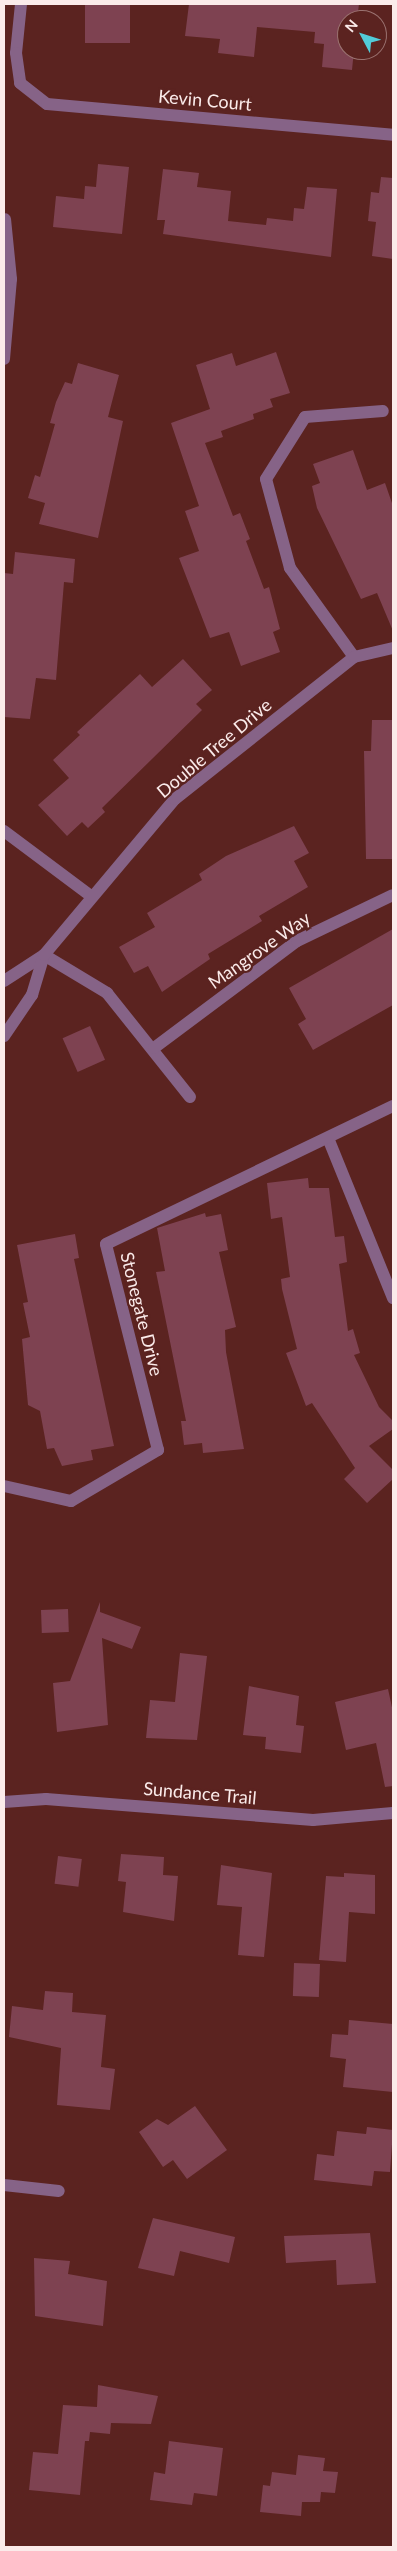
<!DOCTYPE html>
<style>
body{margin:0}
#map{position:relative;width:397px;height:2551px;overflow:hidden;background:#5b2320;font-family:Lato,sans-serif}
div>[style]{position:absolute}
.building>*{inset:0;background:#7e4251;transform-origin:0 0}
.street>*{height:12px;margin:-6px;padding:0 6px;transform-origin:6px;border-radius:6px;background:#866387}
span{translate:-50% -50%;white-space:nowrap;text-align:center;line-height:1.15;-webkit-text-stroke:4.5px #5b2320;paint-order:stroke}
.street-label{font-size:18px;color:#fbebea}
.frame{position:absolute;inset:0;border:5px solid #fbebea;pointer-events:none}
.north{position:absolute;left:337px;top:10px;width:50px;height:50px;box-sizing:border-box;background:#5b2320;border:1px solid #9b7371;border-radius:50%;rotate:310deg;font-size:14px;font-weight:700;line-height:20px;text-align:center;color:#fbebea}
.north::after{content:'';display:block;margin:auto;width:18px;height:22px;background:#52cbd9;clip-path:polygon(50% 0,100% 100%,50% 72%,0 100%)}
</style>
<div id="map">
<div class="building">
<i style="left:85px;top:4px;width:45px;height:39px"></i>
<i style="clip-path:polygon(189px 4px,359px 4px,357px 20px,347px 20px,347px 50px,354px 50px,352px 70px,322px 67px,324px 44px,314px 43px,315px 32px,257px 27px,254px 57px,218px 53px,220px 39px,185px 36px)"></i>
<i style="clip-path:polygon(98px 164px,129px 167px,122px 234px,53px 227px,56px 196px,84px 199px,85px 186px,96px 187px)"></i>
<i style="clip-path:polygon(163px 169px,199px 173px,197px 187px,231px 191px,228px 221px,266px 225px,267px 218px,293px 221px,294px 208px,304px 209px,307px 187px,337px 189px,331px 257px,163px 234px,165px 220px,157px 220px)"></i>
<i style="clip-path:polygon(381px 177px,393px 178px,393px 259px,372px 256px,376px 222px,368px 221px,371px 192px,379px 193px)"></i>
<i style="clip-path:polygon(276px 352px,290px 393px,270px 399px,273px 407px,253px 414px,254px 419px,221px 431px,223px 437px,205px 443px,233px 516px,240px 513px,250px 539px,246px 541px,264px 589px,269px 587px,280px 629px,273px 632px,280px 652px,241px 666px,229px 632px,210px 638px,179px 558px,199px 551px,185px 511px,199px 506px,171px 423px,210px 409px,196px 365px,232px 353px,236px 366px)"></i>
<i style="clip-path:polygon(78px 363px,119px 375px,108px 417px,123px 421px,98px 538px,39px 524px,45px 503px,28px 498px,35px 475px,40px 477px,55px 424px,50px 423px,56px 402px,65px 382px,72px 384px)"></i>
<i style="clip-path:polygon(353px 450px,367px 490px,385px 483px,393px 506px,393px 631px,377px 593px,361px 599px,317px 508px,312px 486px,320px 483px,313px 464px)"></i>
<i style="clip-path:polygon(15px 552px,75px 559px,73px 583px,64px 582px,56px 680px,36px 678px,30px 719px,4px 717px,4px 573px,13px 574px)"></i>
<i style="clip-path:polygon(183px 659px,212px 690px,196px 704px,202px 710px,102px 808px,105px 812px,88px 828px,82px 822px,67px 836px,38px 805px,69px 778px,53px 760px,80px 735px,77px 732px,140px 674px,152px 687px)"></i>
<i style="clip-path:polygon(372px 720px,393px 720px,393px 859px,366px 859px,364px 751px,371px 751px)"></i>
<i style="clip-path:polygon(294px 826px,309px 853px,294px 861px,308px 887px,259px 916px,262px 921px,208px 954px,210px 959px,162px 992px,148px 966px,134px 973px,119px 947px,155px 927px,147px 913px,202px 880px,199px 874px,226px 856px)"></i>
<i style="clip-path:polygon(393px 929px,393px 1005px,313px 1050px,298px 1024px,306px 1019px,289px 988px)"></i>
<i style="left:90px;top:1026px;width:37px;height:30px;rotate:66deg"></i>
<i style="clip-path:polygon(308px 1178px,309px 1188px,329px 1188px,335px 1237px,344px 1236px,347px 1262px,339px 1264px,348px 1331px,353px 1329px,360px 1353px,354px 1355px,379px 1407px,393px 1421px,393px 1429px,369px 1446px,393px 1470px,393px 1479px,367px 1503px,344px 1479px,355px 1468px,312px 1403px,306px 1406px,286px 1353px,297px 1349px,282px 1289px,281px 1279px,290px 1277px,282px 1217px,271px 1219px,267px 1183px)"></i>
<i style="clip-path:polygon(205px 1213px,206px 1217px,221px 1214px,228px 1250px,219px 1252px,236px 1327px,225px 1330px,226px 1352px,244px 1449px,203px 1453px,202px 1443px,184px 1445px,181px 1421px,186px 1421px,156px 1272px,165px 1271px,157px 1228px)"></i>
<i style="clip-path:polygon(75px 1234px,79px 1258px,74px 1259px,114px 1446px,91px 1450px,93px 1460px,62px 1466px,54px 1448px,47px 1449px,40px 1411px,28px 1405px,22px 1339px,30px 1337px,23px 1303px,28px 1302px,17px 1245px)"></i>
<i style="clip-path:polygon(100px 1602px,100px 1612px,141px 1627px,132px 1649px,102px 1638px,108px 1725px,57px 1732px,53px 1683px,70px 1681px)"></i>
<i style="left:68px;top:1609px;width:23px;height:27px;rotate:88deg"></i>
<i style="clip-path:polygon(180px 1653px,207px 1656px,197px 1740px,146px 1738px,150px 1700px,175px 1702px)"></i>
<i style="clip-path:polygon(249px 1686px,299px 1696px,296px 1725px,304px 1726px,301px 1753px,265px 1749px,266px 1737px,243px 1735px)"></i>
<i style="clip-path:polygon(388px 1689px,393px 1712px,393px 1786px,385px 1787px,376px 1743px,346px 1750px,335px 1702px)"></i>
<i style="clip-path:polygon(121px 1854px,164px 1857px,163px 1875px,178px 1876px,174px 1921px,123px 1912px,126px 1882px,118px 1881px)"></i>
<i style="left:58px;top:1856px;width:24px;height:28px;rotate:7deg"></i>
<i style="clip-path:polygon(221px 1865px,272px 1873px,264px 1957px,238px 1955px,242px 1907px,217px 1905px)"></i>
<i style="clip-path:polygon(344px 1873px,375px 1875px,375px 1914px,349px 1912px,346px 1962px,319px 1960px,326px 1876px,344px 1877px)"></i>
<i style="left:294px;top:1963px;width:26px;height:33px;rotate:2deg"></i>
<i style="clip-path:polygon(45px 1991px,73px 1993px,72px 2012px,106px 2015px,101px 2067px,115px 2069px,110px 2110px,57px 2105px,61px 2048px,9px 2037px,12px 2006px,43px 2010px)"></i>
<i style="clip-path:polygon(349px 2020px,393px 2024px,393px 2092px,343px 2087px,346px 2059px,330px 2057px,332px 2034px,348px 2035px)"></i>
<i style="clip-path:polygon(195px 2106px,227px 2150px,187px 2179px,173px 2160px,163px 2167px,139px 2132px,157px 2119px,168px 2125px)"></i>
<i style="clip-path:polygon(367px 2127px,393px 2130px,390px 2172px,374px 2171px,372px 2186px,314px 2180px,317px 2154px,334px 2156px,337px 2131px,366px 2134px)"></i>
<i style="clip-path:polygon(153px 2218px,235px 2237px,229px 2263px,180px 2251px,174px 2276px,138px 2268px)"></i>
<i style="clip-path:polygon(370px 2233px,376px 2283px,337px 2285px,336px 2260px,286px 2263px,284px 2236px)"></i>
<i style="clip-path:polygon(34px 2258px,70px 2261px,68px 2274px,107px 2281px,103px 2326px,35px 2316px)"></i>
<i style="clip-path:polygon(98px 2385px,158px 2396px,151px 2424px,111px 2423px,110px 2434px,90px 2432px,89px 2441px,85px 2441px,80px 2495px,29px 2490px,33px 2452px,58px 2454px,63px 2405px,97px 2407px)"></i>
<i style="clip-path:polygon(169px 2441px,223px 2448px,217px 2496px,194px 2493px,192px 2505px,150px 2500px,154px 2472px,165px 2474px)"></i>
<i style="clip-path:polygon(298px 2455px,325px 2458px,323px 2471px,338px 2472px,335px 2493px,321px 2492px,320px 2502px,302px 2502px,301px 2516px,260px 2512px,263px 2485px,270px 2486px,272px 2472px,296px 2475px)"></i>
</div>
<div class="street">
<i style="left:21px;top:4px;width:49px;rotate:95.8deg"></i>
<i style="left:16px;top:53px;width:30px;rotate:82deg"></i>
<i style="left:20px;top:83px;width:34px;rotate:38deg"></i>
<i style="left:47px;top:104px;width:347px;rotate:5.1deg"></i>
<i style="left:4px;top:359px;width:80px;rotate:-85deg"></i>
<i style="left:11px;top:279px;width:60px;rotate:-95.7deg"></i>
<i style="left:354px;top:657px;width:110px;rotate:-125.7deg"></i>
<i style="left:290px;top:568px;width:92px;rotate:-105.1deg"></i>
<i style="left:266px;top:479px;width:73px;rotate:-57.8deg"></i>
<i style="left:305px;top:417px;width:78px;rotate:-4.4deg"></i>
<i style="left:4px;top:831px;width:109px;rotate:36.8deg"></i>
<i style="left:44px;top:955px;width:74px;rotate:31.1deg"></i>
<i style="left:107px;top:993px;width:133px;rotate:51.4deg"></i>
<i style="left:4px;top:981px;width:48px;rotate:-33deg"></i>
<i style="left:4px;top:1036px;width:50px;rotate:-55.7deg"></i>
<i style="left:32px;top:995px;width:42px;rotate:-73.3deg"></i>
<i style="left:44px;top:955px;width:204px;rotate:-50deg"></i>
<i style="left:175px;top:799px;width:228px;rotate:-38.4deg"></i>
<i style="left:354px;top:657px;width:40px;rotate:-13deg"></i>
<i style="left:154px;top:1048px;width:179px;rotate:-36.8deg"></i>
<i style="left:297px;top:941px;width:106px;rotate:-25.6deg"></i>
<i style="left:328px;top:1138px;width:173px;rotate:67.9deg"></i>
<i style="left:4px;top:1486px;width:69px;rotate:12.6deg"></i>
<i style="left:71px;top:1501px;width:101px;rotate:-30.4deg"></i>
<i style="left:158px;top:1450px;width:212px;rotate:-104.2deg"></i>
<i style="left:106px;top:1244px;width:318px;rotate:-25.7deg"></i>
<i style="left:4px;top:1802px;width:42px;rotate:-4.1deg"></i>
<i style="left:46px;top:1799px;width:268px;rotate:4.5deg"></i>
<i style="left:313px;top:1820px;width:80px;rotate:-5deg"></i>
<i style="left:4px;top:2185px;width:55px;rotate:6.2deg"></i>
</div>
<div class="street-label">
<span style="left:205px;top:100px;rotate:5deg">Kevin Court</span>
<span style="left:214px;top:748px;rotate:-40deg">Double Tree Drive</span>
<span style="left:259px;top:950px;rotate:-35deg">Mangrove Way</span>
<span style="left:142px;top:1314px;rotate:76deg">Stonegate Drive</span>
<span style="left:200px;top:1793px;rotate:5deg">Sundance Trail</span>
</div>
<div class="frame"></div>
<div class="north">N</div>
</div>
